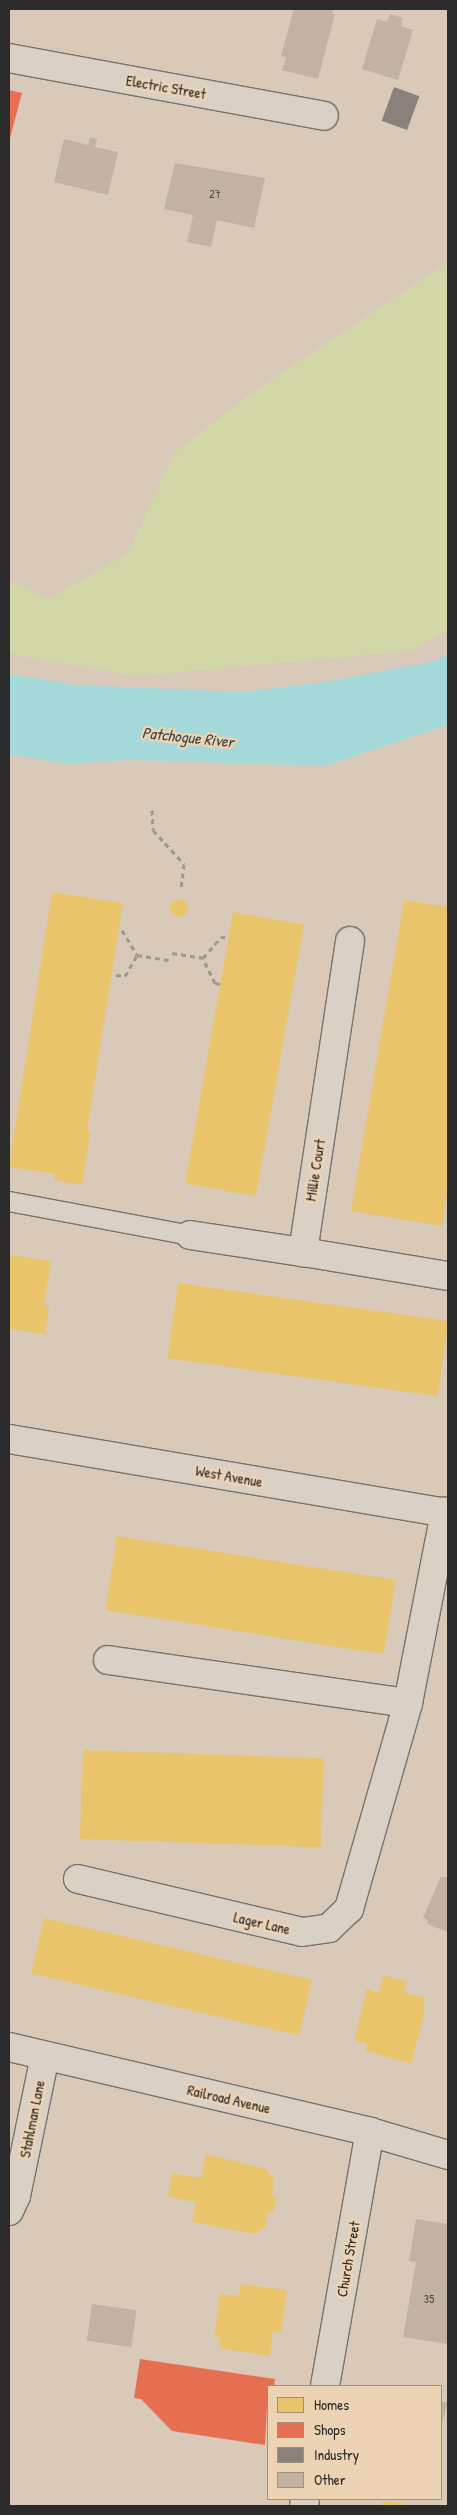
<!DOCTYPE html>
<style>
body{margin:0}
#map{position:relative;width:457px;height:2515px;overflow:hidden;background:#d9c9b8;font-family:"Patrick Hand",sans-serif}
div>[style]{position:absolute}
.green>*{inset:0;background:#d1d7a7}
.water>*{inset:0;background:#a4d8d9}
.homes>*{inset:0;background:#e9c46a;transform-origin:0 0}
.round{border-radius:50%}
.shops>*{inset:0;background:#e76f51}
.industry>*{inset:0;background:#8a817c;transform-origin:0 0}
.building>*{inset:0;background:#c1b2a4;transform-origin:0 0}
.path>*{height:3px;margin-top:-1.5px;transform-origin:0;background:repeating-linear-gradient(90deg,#9e988f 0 5px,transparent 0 9px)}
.roads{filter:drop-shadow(1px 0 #79726a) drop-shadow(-1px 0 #79726a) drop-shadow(0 1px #79726a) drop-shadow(0 -1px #79726a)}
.service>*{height:19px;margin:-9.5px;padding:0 9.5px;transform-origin:9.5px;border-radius:9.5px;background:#dad0c4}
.minor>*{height:28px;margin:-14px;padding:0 14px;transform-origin:14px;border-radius:14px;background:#dad0c4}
.secondary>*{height:28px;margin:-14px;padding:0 14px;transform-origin:14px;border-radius:14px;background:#dad0c4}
span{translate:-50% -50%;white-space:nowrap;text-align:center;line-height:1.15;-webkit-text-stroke:5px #ecd3b4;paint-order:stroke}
.number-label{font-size:12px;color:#514e4a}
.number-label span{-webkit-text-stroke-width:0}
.street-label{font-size:15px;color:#2b2b2b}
.water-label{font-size:16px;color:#3a4647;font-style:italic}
.frame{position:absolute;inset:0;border:10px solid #2b2b2b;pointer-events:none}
.legend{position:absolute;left:267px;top:2385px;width:175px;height:115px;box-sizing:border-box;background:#ecd3b4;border:1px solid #9f907d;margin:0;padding:6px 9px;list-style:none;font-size:15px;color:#2b2b2b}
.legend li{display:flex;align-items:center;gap:10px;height:25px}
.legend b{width:25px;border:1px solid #9f907d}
</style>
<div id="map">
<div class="green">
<i style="clip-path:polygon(448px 262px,448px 630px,409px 651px,137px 676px,9px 654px,9px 580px,49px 599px,128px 553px,175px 452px,247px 396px)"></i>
</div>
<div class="water">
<i style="clip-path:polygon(448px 653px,448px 725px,325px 766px,130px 760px,66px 764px,9px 754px,9px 674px,75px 685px,245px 692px,324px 682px,436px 661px)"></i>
</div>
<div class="homes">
<i style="clip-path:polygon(52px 892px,123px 903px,87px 1130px,91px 1131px,82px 1185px,54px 1180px,55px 1174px,9px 1167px)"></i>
<i class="round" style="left:170px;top:899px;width:18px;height:18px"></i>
<i style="clip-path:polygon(404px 900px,448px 907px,448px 1187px,442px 1226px,351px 1211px)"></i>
<i style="left:233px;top:912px;width:72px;height:276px;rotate:10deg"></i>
<i style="clip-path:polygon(9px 1255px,51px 1261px,44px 1305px,49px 1305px,45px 1334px,9px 1329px)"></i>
<i style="left:178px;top:1283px;width:273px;height:76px;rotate:8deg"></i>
<i style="left:117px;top:1536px;width:282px;height:75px;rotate:9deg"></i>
<i style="left:83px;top:1750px;width:241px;height:89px;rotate:2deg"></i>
<i style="left:44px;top:1918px;width:275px;height:57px;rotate:13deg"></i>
<i style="clip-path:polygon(383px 1975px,407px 1982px,404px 1992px,425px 1998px,422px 2010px,425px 2011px,411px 2064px,366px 2051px,367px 2044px,354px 2040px,367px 1989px,379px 1993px)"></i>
<i style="clip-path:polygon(206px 2154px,266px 2169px,274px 2179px,272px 2196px,277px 2196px,273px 2213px,268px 2212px,265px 2227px,255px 2234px,192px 2222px,196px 2202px,168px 2197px,172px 2173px,201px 2178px)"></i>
<i style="clip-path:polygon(241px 2284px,287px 2290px,281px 2332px,273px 2331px,270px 2356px,219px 2348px,220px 2337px,214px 2336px,220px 2294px,239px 2296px)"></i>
<i style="clip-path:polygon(383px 2501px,409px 2505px,409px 2506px,382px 2506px)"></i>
</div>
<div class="shops">
<i style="clip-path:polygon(9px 90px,22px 93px,9px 142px)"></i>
<i style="clip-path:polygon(140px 2359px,275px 2379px,274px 2386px,268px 2386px,265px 2445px,172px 2431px,141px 2399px,134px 2398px)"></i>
</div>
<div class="industry">
<i style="left:394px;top:87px;width:27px;height:36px;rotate:20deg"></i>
</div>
<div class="building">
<i style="clip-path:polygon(294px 9px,333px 9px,332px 14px,335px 14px,318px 79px,282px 70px,286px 58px,281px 56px)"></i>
<i style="clip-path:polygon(390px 14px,403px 18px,401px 26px,413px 30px,398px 80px,362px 69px,377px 19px,387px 22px)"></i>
<i style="clip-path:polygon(90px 137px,97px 139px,95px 147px,118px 152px,108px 195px,54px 182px,64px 139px,88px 145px)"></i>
<i style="clip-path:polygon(175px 163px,265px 178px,254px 228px,217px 220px,211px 247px,187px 242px,193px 215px,164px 209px)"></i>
<i style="clip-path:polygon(441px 1876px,448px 1878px,448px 1932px,427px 1924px,428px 1920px,423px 1918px)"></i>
<i style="clip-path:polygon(416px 2219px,448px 2224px,448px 2344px,403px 2337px,416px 2262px,409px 2261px)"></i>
<i style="left:92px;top:2304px;width:45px;height:37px;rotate:8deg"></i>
<i style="left:441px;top:2401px;width:7px;height:66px;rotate:16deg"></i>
</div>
<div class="path">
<i style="left:152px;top:810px;width:20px;rotate:87deg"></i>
<i style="left:153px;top:830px;width:46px;rotate:47.6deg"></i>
<i style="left:184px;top:864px;width:25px;rotate:97deg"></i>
<i style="left:122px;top:930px;width:29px;rotate:59deg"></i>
<i style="left:137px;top:955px;width:33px;rotate:9deg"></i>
<i style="left:172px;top:953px;width:31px;rotate:9deg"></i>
<i style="left:116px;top:975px;width:9px;rotate:6deg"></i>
<i style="left:125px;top:976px;width:24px;rotate:-60deg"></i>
<i style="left:220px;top:984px;width:5px;rotate:-169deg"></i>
<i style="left:215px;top:983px;width:28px;rotate:-116deg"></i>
<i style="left:203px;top:958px;width:28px;rotate:-49deg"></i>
<i style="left:221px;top:937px;width:4px"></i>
</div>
<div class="roads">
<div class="service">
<i style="left:9px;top:1201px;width:184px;rotate:10.6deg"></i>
</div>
<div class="minor">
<i style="left:9px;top:58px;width:320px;rotate:10.4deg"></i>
<i style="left:350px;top:941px;width:315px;rotate:98.6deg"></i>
<i style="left:303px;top:1252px;width:147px;rotate:9.4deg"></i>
<i style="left:190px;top:1235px;width:114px;rotate:8.6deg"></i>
<i style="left:108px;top:1660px;width:303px;rotate:8.2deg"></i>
<i style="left:78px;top:1879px;width:230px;rotate:13.3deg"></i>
<i style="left:302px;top:1932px;width:27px;rotate:-8deg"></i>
<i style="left:329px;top:1928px;width:28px;rotate:-44deg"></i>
<i style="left:349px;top:1909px;width:214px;rotate:-74deg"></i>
<i style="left:408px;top:1703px;width:195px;rotate:-79deg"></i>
<i style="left:9px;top:2047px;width:371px;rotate:13.2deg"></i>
<i style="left:370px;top:2132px;width:81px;rotate:16.4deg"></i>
<i style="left:9px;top:2211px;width:17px;rotate:-65deg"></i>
<i style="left:16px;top:2196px;width:143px;rotate:-78.3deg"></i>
<i style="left:325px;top:2386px;width:258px;rotate:-80deg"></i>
<i style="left:304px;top:2506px;width:7px;rotate:-82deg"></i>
</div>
<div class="secondary">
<i style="left:9px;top:1439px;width:445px;rotate:9.6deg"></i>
</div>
</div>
<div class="number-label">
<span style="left:215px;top:194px">27</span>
<span style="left:429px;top:2299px">35</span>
</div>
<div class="street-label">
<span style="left:166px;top:87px;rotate:10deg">Electric Street</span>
<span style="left:315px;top:1170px;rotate:-81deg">Millie Court</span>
<span style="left:229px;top:1476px;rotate:10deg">West Avenue</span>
<span style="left:262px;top:1923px;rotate:13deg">Lager Lane</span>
<span style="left:229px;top:2099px;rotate:13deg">Railroad Avenue</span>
<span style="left:32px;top:2119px;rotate:-79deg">Stahlman Lane</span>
<span style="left:348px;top:2259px;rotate:-80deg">Church Street</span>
</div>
<div class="water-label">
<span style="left:188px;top:737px;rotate:6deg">Patchogue River</span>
</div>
<div class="frame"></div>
<ul class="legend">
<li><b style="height:14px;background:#e9c46a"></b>Homes</li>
<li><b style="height:14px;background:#e76f51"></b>Shops</li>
<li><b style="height:14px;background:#8a817c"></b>Industry</li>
<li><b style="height:14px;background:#c1b2a4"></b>Other</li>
</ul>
</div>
